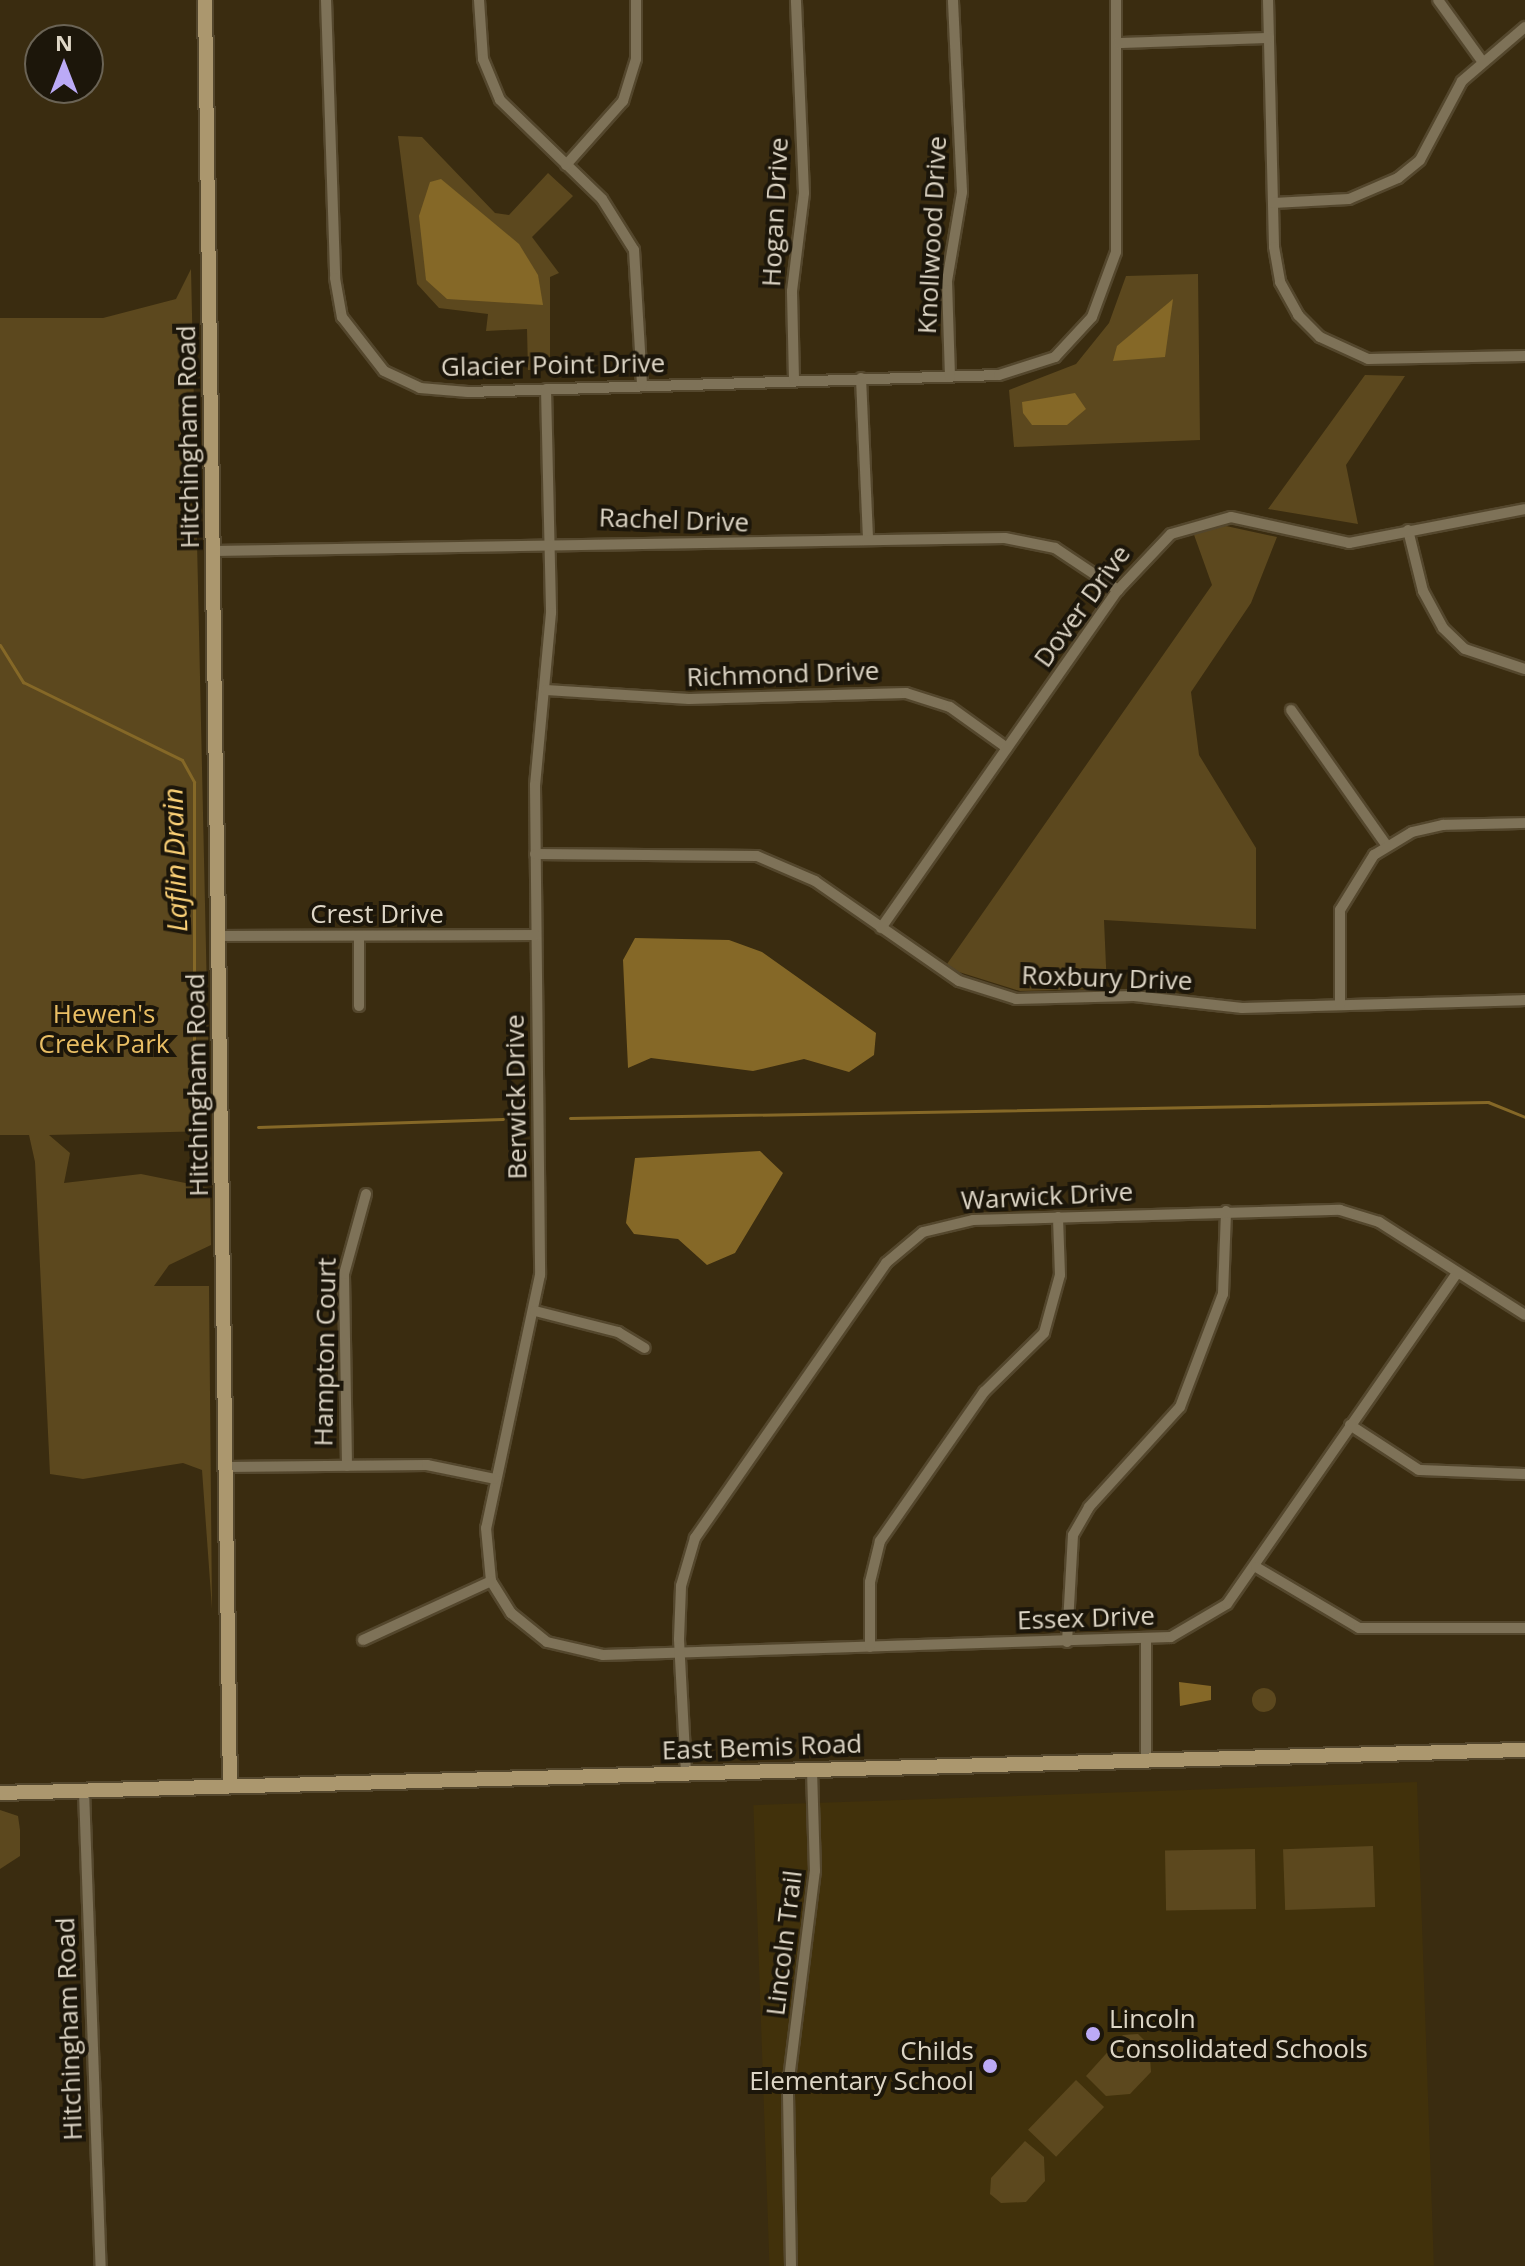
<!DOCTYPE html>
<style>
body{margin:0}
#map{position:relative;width:1525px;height:2266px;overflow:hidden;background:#3a2c10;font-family:"Open Sans",sans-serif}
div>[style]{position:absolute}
.built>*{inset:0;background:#41310b;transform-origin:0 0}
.green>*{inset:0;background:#5c481e;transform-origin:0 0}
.round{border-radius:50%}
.water>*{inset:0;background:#856827}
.stream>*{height:3px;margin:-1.5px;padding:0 1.5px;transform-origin:1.5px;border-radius:1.5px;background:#856827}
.roads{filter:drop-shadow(2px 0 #54472d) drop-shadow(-2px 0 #54472d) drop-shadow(0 2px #54472d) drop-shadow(0 -2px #54472d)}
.street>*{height:10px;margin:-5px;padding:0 5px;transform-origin:5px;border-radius:5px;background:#7e7258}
.secondary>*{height:14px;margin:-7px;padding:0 7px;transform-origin:7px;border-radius:7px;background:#ab976e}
.dots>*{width:22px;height:22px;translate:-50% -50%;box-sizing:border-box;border:4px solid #1c160a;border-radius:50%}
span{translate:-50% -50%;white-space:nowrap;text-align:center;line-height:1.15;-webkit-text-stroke:8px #1c160a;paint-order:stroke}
.street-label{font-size:26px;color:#ded6c6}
.park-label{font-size:26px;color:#e9be64}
.poi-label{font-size:26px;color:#ded6c6}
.left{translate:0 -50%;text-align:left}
.right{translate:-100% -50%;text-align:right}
.water-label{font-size:28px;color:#fdd277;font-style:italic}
.north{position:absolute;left:24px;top:24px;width:80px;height:80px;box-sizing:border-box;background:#1c160a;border:2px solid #6a6355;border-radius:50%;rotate:0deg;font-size:22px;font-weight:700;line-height:32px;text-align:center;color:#ded6c6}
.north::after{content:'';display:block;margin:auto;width:28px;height:36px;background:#bbaaf6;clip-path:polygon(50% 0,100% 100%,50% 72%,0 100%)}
</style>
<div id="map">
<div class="built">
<i style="left:1417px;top:1782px;width:484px;height:664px;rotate:88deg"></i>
</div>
<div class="green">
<i style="clip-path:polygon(398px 136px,422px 137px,495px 213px,509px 215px,548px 173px,573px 196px,532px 237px,559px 273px,550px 277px,550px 370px,528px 370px,527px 329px,486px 331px,488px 314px,439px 308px,417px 284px)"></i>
<i style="clip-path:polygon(191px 269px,210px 1131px,49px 1135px,70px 1153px,64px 1183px,141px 1174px,210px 1188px,211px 1245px,169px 1265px,154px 1286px,209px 1286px,212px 1609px,202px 1470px,183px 1463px,83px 1479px,50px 1474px,35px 1162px,29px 1135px,0 1135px,0 318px,103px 318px,176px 299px)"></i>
<i style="clip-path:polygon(1198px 274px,1200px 440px,1014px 447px,1009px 390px,1076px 364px,1109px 323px,1126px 276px)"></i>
<i style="clip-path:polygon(1365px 375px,1405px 376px,1346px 465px,1358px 524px,1268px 509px)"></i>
<i style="clip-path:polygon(1226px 526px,1277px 537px,1251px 603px,1191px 692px,1199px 755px,1256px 848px,1256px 929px,1104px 920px,1107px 989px,1020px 991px,959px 972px,947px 964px,1212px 585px,1193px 532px)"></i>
<i class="round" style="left:1252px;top:1688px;width:24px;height:24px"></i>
<i style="clip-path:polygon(0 1810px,18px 1816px,20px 1830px,20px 1856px,0 1869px)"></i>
<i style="left:1373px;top:1846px;width:61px;height:90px;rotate:88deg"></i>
<i style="left:1255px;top:1849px;width:60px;height:90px;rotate:89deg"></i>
<i style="clip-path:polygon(1138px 2034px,1149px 2045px,1151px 2072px,1130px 2094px,1106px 2096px,1086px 2076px,1123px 2035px)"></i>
<i style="left:1076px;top:2080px;width:39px;height:69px;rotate:44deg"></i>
<i style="clip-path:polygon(1025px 2141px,1044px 2157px,1045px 2181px,1026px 2202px,1001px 2203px,990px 2194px,991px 2178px)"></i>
</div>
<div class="water">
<i style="clip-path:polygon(441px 179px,519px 244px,538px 275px,543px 305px,447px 299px,426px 280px,419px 216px,430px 182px)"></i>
<i style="clip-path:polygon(1173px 299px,1165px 357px,1113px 361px,1117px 346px)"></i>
<i style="clip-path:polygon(1075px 393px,1086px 409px,1067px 425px,1032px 425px,1023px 413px,1022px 402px)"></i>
<i style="clip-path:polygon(635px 938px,729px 940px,762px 952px,876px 1033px,874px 1055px,849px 1072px,804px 1059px,753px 1071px,651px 1058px,628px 1068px,623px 960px)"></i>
<i style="clip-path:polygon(760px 1151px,783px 1173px,735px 1253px,707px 1265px,678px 1239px,634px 1234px,626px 1223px,635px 1158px)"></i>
<i style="clip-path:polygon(1179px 1682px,1211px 1686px,1211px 1700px,1180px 1706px)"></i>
</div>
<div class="stream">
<i style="left:0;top:645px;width:44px;rotate:58.1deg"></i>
<i style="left:23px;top:682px;width:177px;rotate:26.1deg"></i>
<i style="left:182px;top:760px;width:25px;rotate:61deg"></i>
<i style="left:194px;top:782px;width:303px;rotate:90deg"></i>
<i style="left:570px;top:1118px;width:918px;rotate:-1deg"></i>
<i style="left:1488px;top:1102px;width:40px;rotate:22deg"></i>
<i style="left:258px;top:1127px;width:245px;rotate:-1.9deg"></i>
</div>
<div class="roads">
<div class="street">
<i style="left:326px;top:0;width:278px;rotate:88.1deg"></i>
<i style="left:335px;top:278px;width:40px;rotate:80deg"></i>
<i style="left:342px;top:317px;width:68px;rotate:52.1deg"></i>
<i style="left:384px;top:371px;width:40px;rotate:25deg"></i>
<i style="left:420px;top:388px;width:48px;rotate:4.8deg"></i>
<i style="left:468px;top:392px;width:531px;rotate:-1.83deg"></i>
<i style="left:999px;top:375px;width:59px;rotate:-17.8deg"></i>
<i style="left:1055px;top:357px;width:54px;rotate:-47.2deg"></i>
<i style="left:1092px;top:317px;width:69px;rotate:-69.7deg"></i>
<i style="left:1116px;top:252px;width:252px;rotate:-90deg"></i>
<i style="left:479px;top:0;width:59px;rotate:86.1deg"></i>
<i style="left:483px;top:59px;width:44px;rotate:67.5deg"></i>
<i style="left:500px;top:100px;width:142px;rotate:44.1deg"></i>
<i style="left:602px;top:199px;width:60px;rotate:57.9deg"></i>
<i style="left:634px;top:250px;width:136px;rotate:86.6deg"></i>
<i style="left:1268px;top:0;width:247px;rotate:88.6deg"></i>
<i style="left:1274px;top:247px;width:36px;rotate:80deg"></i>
<i style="left:1280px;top:282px;width:38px;rotate:61deg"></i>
<i style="left:1298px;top:315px;width:31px;rotate:45deg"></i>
<i style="left:1320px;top:337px;width:53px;rotate:24.6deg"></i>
<i style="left:1368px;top:359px;width:157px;rotate:-1.1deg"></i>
<i style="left:1438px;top:0;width:75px;rotate:54.2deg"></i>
<i style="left:1119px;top:43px;width:150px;rotate:-1.9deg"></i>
<i style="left:566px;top:165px;width:86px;rotate:-48.3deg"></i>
<i style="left:623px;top:101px;width:44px;rotate:-72.8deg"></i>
<i style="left:636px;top:59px;width:59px;rotate:-90deg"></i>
<i style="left:1273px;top:203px;width:76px;rotate:-3deg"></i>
<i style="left:1349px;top:199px;width:53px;rotate:-23.2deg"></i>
<i style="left:1398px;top:178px;width:28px;rotate:-39deg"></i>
<i style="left:1420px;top:160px;width:89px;rotate:-62deg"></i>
<i style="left:1462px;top:81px;width:83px;rotate:-40.6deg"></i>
<i style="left:950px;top:377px;width:96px;rotate:-91.8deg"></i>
<i style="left:947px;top:281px;width:90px;rotate:-80.4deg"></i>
<i style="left:962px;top:192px;width:192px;rotate:-92.7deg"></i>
<i style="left:861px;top:378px;width:162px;rotate:87.5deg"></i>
<i style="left:794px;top:380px;width:89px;rotate:-91.3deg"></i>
<i style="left:792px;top:291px;width:99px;rotate:-83deg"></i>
<i style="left:804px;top:193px;width:193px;rotate:-92.4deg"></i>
<i style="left:546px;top:389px;width:224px;rotate:88.7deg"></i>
<i style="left:551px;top:613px;width:173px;rotate:95.3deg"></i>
<i style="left:535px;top:785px;width:490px;rotate:89.4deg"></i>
<i style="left:540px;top:1275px;width:259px;rotate:102deg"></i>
<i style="left:486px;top:1528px;width:53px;rotate:84.6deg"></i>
<i style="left:491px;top:1581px;width:38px;rotate:58deg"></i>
<i style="left:511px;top:1613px;width:46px;rotate:38.9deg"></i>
<i style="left:547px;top:1642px;width:57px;rotate:13.1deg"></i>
<i style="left:603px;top:1655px;width:568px;rotate:-1.82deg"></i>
<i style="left:1171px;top:1637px;width:65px;rotate:-30.5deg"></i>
<i style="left:1227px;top:1604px;width:401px;rotate:-55.2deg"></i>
<i style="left:1408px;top:530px;width:63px;rotate:76.2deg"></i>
<i style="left:1423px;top:591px;width:42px;rotate:61.6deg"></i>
<i style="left:1443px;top:628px;width:30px;rotate:44deg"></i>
<i style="left:1465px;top:649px;width:63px;rotate:18.4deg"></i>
<i style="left:214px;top:551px;width:791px;rotate:-0.94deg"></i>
<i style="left:1005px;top:538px;width:51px;rotate:11.3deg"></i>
<i style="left:1055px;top:548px;width:76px;rotate:33.7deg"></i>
<i style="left:546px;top:690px;width:143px;rotate:3.6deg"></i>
<i style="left:689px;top:699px;width:217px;rotate:-1.6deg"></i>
<i style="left:906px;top:693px;width:46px;rotate:17.7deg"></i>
<i style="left:950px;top:707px;width:70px;rotate:35.7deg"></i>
<i style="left:1291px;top:710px;width:166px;rotate:54.8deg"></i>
<i style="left:535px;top:854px;width:222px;rotate:0.5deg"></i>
<i style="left:757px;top:856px;width:63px;rotate:23.3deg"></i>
<i style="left:815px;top:881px;width:175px;rotate:34.8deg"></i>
<i style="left:959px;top:981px;width:60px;rotate:17.5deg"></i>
<i style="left:1016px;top:999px;width:118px;rotate:-1.5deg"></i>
<i style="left:1134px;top:996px;width:109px;rotate:6.3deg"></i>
<i style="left:1242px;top:1008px;width:283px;rotate:-1.6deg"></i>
<i style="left:881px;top:928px;width:413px;rotate:-55deg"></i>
<i style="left:1118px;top:590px;width:77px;rotate:-46.6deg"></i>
<i style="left:1171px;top:534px;width:62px;rotate:-15.8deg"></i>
<i style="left:1231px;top:517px;width:121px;rotate:12.4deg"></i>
<i style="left:1349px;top:543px;width:179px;rotate:-10.9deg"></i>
<i style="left:219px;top:936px;width:317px;rotate:-0.2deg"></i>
<i style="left:359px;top:937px;width:69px;rotate:90deg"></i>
<i style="left:1340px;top:1005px;width:95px;rotate:-90deg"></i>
<i style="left:1340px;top:910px;width:65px;rotate:-58.3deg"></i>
<i style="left:1374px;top:855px;width:44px;rotate:-31.2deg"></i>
<i style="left:1412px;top:832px;width:32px;rotate:-13deg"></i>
<i style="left:1443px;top:825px;width:82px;rotate:-1.4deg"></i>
<i style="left:535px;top:1311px;width:86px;rotate:14.2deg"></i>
<i style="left:618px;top:1332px;width:31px;rotate:31deg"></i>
<i style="left:1350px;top:1425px;width:82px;rotate:33.1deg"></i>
<i style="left:1419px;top:1470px;width:106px;rotate:2.2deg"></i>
<i style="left:347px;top:1466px;width:192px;rotate:-90.9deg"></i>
<i style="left:344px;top:1274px;width:83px;rotate:-74.6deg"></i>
<i style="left:226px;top:1467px;width:201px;rotate:-0.6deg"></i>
<i style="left:427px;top:1465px;width:69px;rotate:11.6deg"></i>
<i style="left:1256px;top:1567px;width:120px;rotate:30.6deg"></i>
<i style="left:1359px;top:1628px;width:166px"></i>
<i style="left:363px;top:1640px;width:141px;rotate:-24.7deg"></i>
<i style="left:1146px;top:1640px;width:117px;rotate:90deg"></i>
<i style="left:1067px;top:1642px;width:107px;rotate:-86.8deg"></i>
<i style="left:1073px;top:1535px;width:32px;rotate:-60deg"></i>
<i style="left:1089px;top:1507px;width:135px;rotate:-47.7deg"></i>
<i style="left:1180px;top:1407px;width:121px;rotate:-69.2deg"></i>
<i style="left:1223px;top:1294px;width:83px;rotate:-87.9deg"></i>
<i style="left:870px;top:1647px;width:65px;rotate:-90deg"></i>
<i style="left:870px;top:1582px;width:42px;rotate:-76.3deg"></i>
<i style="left:880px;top:1541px;width:182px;rotate:-55.1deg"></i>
<i style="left:984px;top:1392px;width:84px;rotate:-44.5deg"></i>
<i style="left:1044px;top:1333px;width:60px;rotate:-74.6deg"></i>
<i style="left:1060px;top:1275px;width:58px;rotate:-92deg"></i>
<i style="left:686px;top:1773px;width:134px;rotate:-93deg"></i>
<i style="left:679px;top:1639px;width:53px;rotate:-87.8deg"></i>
<i style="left:681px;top:1586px;width:50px;rotate:-73.7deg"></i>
<i style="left:695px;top:1538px;width:335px;rotate:-55.2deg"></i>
<i style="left:886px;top:1263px;width:48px;rotate:-40deg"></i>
<i style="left:923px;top:1232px;width:51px;rotate:-13.5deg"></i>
<i style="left:973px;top:1220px;width:367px;rotate:-1.6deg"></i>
<i style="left:1340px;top:1210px;width:41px;rotate:17.1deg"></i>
<i style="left:1379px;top:1222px;width:173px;rotate:32.5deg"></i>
<i style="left:84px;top:1791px;width:475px;rotate:88deg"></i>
<i style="left:791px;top:2266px;width:179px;rotate:-91deg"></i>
<i style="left:788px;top:2087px;width:218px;rotate:-82.9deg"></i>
<i style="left:815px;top:1871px;width:102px;rotate:-91.7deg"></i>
</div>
<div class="secondary">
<i style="left:205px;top:0;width:1786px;rotate:89.2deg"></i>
<i style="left:0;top:1793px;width:1526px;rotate:-1.62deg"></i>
</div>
</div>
<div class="dots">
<i style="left:1093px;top:2034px;background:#bbaaf6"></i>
<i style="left:990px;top:2066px;background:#bbaaf6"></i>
</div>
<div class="street-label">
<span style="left:775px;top:212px;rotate:-87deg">Hogan Drive</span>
<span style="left:932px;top:235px;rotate:-87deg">Knollwood Drive</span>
<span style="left:553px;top:365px;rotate:-1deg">Glacier Point Drive</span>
<span style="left:188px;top:437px;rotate:-91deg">Hitchingham Road</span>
<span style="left:674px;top:520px;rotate:2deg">Rachel Drive</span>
<span style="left:1082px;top:606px;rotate:-54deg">Dover Drive</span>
<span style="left:783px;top:674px;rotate:-2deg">Richmond Drive</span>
<span style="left:377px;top:914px">Crest Drive</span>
<span style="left:1107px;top:978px;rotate:2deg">Roxbury Drive</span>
<span style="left:197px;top:1085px;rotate:-91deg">Hitchingham Road</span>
<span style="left:516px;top:1097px;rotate:-91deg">Berwick Drive</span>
<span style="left:1047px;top:1196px;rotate:-3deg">Warwick Drive</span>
<span style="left:325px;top:1352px;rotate:-89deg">Hampton Court</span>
<span style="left:1086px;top:1618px;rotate:-2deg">Essex Drive</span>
<span style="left:762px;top:1747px;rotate:-2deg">East Bemis Road</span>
<span style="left:784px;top:1943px;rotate:-83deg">Lincoln Trail</span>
<span style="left:69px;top:2029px;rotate:-92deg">Hitchingham Road</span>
</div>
<div class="park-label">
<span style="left:104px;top:1029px">Hewen's<br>Creek Park</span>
</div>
<div class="poi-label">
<span class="left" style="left:1109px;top:2034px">Lincoln<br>Consolidated Schools</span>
<span class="right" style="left:974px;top:2066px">Childs<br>Elementary School</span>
</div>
<div class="water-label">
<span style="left:174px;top:860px;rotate:-92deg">Laflin Drain</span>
</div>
<div class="north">N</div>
</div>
